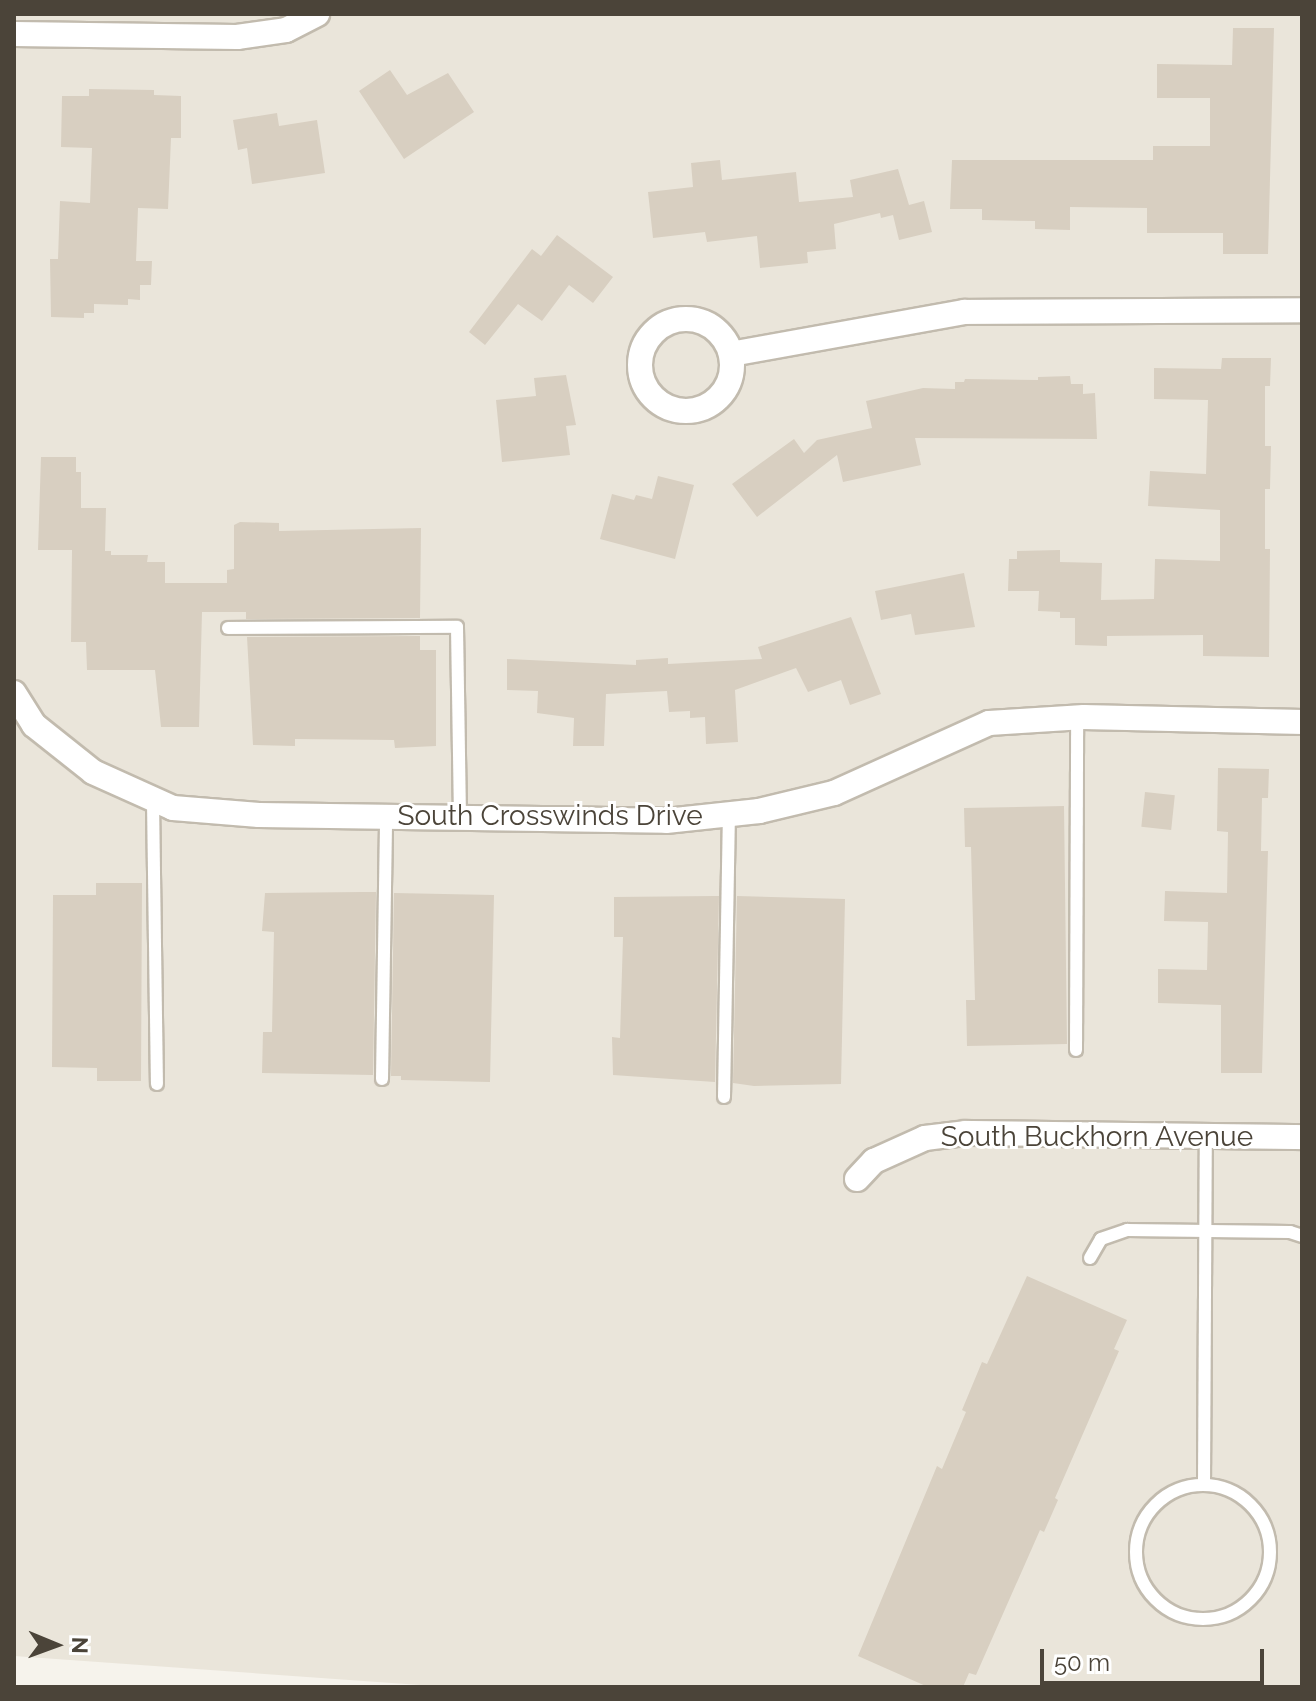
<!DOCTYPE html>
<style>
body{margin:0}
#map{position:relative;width:1316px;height:1701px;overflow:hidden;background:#f6f3ec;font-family:Raleway,sans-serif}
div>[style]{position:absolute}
.residential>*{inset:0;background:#eae5da}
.building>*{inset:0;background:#d8cfc1;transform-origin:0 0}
.roads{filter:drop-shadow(2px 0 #c2bbae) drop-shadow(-2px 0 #c2bbae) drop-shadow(0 2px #c2bbae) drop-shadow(0 -2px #c2bbae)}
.lane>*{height:12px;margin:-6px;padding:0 6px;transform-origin:6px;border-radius:6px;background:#fff}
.lane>.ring{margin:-6px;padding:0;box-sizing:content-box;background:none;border:12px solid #fff;border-radius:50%}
.street>*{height:24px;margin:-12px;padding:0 12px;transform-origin:12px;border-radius:12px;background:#fff}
.street>.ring{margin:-12px;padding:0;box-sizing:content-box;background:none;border:24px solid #fff;border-radius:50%}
span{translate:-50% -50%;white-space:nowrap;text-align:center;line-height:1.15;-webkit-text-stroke:6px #fff;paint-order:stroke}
.street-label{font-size:28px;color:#4b4439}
.frame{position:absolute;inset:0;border:16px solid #4b4439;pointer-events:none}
.north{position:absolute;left:16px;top:1605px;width:80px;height:80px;-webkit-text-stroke:6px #fff;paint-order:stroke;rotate:91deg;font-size:22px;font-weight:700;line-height:32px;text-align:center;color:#4b4439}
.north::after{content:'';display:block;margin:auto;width:28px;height:36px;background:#4b4439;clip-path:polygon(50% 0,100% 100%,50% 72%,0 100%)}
.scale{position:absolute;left:1040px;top:1649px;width:224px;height:36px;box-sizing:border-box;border:4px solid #4b4439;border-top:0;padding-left:10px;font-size:24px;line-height:28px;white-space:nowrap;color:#4b4439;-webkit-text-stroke:6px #fff;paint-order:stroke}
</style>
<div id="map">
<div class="residential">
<i style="clip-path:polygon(14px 14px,1302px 14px,1302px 1687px,448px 1687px,14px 1656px)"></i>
</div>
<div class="building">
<i style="clip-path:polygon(1233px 28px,1274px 28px,1268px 254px,1223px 254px,1223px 233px,1147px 233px,1147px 208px,1070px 207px,1070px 230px,1035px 229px,1035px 221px,982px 220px,982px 209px,950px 209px,952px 160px,1153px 160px,1153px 146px,1210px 146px,1210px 98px,1157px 98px,1157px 64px,1232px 65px)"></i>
<i style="clip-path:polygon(390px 70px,407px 95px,448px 73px,474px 112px,404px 159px,359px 91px)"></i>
<i style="clip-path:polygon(89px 89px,154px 90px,154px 95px,181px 96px,181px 138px,171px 138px,168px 209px,138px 208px,136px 261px,152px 261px,151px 285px,140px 285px,140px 300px,128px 299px,128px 305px,94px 304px,94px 313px,84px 313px,84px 318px,51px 317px,50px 259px,58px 259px,60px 201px,90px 203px,92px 148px,61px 147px,62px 96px,89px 96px)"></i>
<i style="clip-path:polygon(277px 113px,279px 126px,317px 120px,325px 173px,252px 184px,247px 148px,238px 150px,233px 120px)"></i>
<i style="clip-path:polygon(720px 160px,722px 180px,796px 172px,799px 202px,853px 197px,850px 180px,898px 169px,909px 205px,924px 201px,932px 232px,899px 240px,893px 215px,881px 218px,880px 213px,834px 224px,836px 249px,807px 252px,808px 263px,760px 268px,757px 236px,707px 242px,705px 232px,653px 238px,648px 192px,693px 187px,691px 163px)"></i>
<i style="clip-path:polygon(557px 235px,613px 277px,593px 303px,569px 285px,542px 321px,518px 304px,485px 345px,469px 332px,532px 249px,541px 256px)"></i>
<i style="clip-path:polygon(1222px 358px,1271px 358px,1270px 386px,1265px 386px,1265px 446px,1271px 446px,1270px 489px,1265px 489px,1265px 549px,1270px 549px,1269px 657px,1203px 656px,1203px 635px,1107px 636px,1107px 646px,1075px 645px,1075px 618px,1060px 618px,1060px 612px,1038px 611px,1039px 591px,1008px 591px,1009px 559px,1017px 559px,1017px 551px,1060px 550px,1060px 562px,1102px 563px,1101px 600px,1154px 599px,1155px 559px,1220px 561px,1220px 510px,1148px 506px,1150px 471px,1206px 474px,1208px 400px,1154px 399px,1154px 368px,1221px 369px)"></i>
<i style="clip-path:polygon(566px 375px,576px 425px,566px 426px,570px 455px,502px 462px,496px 400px,536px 396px,534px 378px)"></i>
<i style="clip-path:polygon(1070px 376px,1071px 384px,1083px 384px,1083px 394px,1095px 393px,1097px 439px,915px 438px,921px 465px,843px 482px,837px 455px,757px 517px,732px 484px,794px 439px,804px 453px,817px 440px,872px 428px,866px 401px,923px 388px,955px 389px,955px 382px,964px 382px,965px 379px,1038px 380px,1038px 377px)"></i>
<i style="clip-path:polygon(41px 457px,76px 457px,76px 472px,81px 472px,81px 508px,106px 508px,105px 551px,111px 551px,111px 555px,148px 555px,147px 562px,165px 562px,165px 583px,227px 583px,227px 570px,234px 569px,234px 525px,240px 522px,279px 523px,279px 531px,421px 528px,420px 618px,246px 619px,246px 612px,202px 612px,199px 727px,161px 727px,155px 670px,87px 670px,86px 642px,71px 642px,72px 550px,38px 550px)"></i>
<i style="clip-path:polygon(658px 476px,694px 485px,675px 559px,600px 539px,612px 494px,634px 500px,636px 495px,652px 499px)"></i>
<i style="clip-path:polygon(964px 573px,975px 627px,915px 635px,911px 614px,881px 620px,875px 591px)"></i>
<i style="clip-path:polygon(851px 617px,881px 694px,850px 705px,841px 680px,808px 692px,796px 668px,735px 690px,738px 742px,706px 744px,705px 717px,690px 718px,690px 711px,669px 712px,667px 691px,606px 694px,604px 746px,573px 746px,574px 718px,537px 713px,538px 691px,507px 690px,507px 659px,636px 665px,636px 660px,668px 658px,668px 664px,762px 659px,758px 647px)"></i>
<i style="clip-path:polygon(420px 636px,420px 650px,436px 650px,436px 746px,395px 748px,394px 740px,295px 739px,295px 746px,253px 745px,247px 637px)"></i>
<i style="clip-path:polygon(1218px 768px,1269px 769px,1268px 798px,1262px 798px,1261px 851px,1268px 851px,1262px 1073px,1221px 1073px,1221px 1005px,1158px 1003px,1158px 969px,1207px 970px,1208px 922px,1164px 921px,1165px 891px,1227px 893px,1228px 832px,1217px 831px)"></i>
<i style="left:1145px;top:792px;width:30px;height:35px;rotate:6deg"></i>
<i style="clip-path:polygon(1064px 806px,1067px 1044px,967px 1046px,966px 1000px,975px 1000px,971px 847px,965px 847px,964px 808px)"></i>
<i style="clip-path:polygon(96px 883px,142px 883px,141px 1081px,97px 1081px,97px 1068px,52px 1067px,53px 895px,96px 895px)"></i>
<i style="clip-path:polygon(362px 892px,376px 892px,373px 1075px,262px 1073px,263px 1032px,272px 1032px,274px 932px,262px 931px,265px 893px)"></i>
<i style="clip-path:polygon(394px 893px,494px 895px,490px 1082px,401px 1080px,401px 1076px,391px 1076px)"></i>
<i style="clip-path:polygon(714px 896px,719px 896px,715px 1082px,613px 1075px,612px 1037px,620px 1038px,623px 937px,614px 937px,614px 897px)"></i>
<i style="clip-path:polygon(737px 896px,845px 899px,841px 1084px,754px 1086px,733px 1083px)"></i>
<i style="clip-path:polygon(1027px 1276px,1127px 1320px,1114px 1349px,1119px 1351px,1055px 1498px,1058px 1500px,1044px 1532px,1040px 1530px,976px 1675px,969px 1673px,963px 1687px,928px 1687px,858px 1656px,937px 1466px,942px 1469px,966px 1412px,962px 1410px,982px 1362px,987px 1364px)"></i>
</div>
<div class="roads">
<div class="lane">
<i style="left:228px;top:628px;width:229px;rotate:-0.3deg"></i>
<i style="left:457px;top:627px;width:191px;rotate:89.1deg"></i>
<i style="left:153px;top:801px;width:283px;rotate:89.2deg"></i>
<i style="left:1076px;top:1050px;width:333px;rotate:-89.8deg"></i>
<i style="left:382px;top:1079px;width:262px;rotate:-89.1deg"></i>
<i style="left:724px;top:1097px;width:283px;rotate:-89deg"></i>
<i style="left:1090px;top:1258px;width:22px;rotate:-60deg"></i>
<i style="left:1101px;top:1239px;width:28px;rotate:-19deg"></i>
<i style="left:1127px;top:1230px;width:163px;rotate:0.7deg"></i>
<i style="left:1290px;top:1232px;width:13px;rotate:18deg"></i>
<i style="left:1204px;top:1484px;width:348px;rotate:-89.7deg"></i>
<i class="ring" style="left:1136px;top:1485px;width:122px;height:122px"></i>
</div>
<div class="street">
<i style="left:14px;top:34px;width:223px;rotate:0.8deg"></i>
<i style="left:237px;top:37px;width:49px;rotate:-8.1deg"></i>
<i style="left:286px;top:30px;width:35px;rotate:-27deg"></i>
<i class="ring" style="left:640px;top:319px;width:68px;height:68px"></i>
<i style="left:731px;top:354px;width:237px;rotate:-10.2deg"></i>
<i style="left:964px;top:312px;width:338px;rotate:-0.3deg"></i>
<i style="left:14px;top:693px;width:38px;rotate:58deg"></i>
<i style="left:34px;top:725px;width:75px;rotate:38.5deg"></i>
<i style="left:93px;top:772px;width:88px;rotate:24.2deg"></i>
<i style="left:173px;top:808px;width:86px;rotate:4.7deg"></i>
<i style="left:259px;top:815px;width:407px;rotate:0.8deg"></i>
<i style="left:666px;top:821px;width:94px;rotate:-6.1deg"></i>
<i style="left:759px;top:811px;width:77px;rotate:-13.5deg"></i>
<i style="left:834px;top:793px;width:170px;rotate:-24.3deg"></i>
<i style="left:989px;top:723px;width:95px;rotate:-3.6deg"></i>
<i style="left:1084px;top:717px;width:218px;rotate:1.3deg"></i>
<i style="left:857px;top:1179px;width:25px;rotate:-47deg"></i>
<i style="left:874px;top:1161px;width:56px;rotate:-24.3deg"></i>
<i style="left:925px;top:1138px;width:40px;rotate:-7.1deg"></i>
<i style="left:965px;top:1133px;width:337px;rotate:0.7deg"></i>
</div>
</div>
<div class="street-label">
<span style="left:550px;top:816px">South Crosswinds Drive</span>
<span style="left:1097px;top:1137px">South Buckhorn Avenue</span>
</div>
<div class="frame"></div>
<div class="north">N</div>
<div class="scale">50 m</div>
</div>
